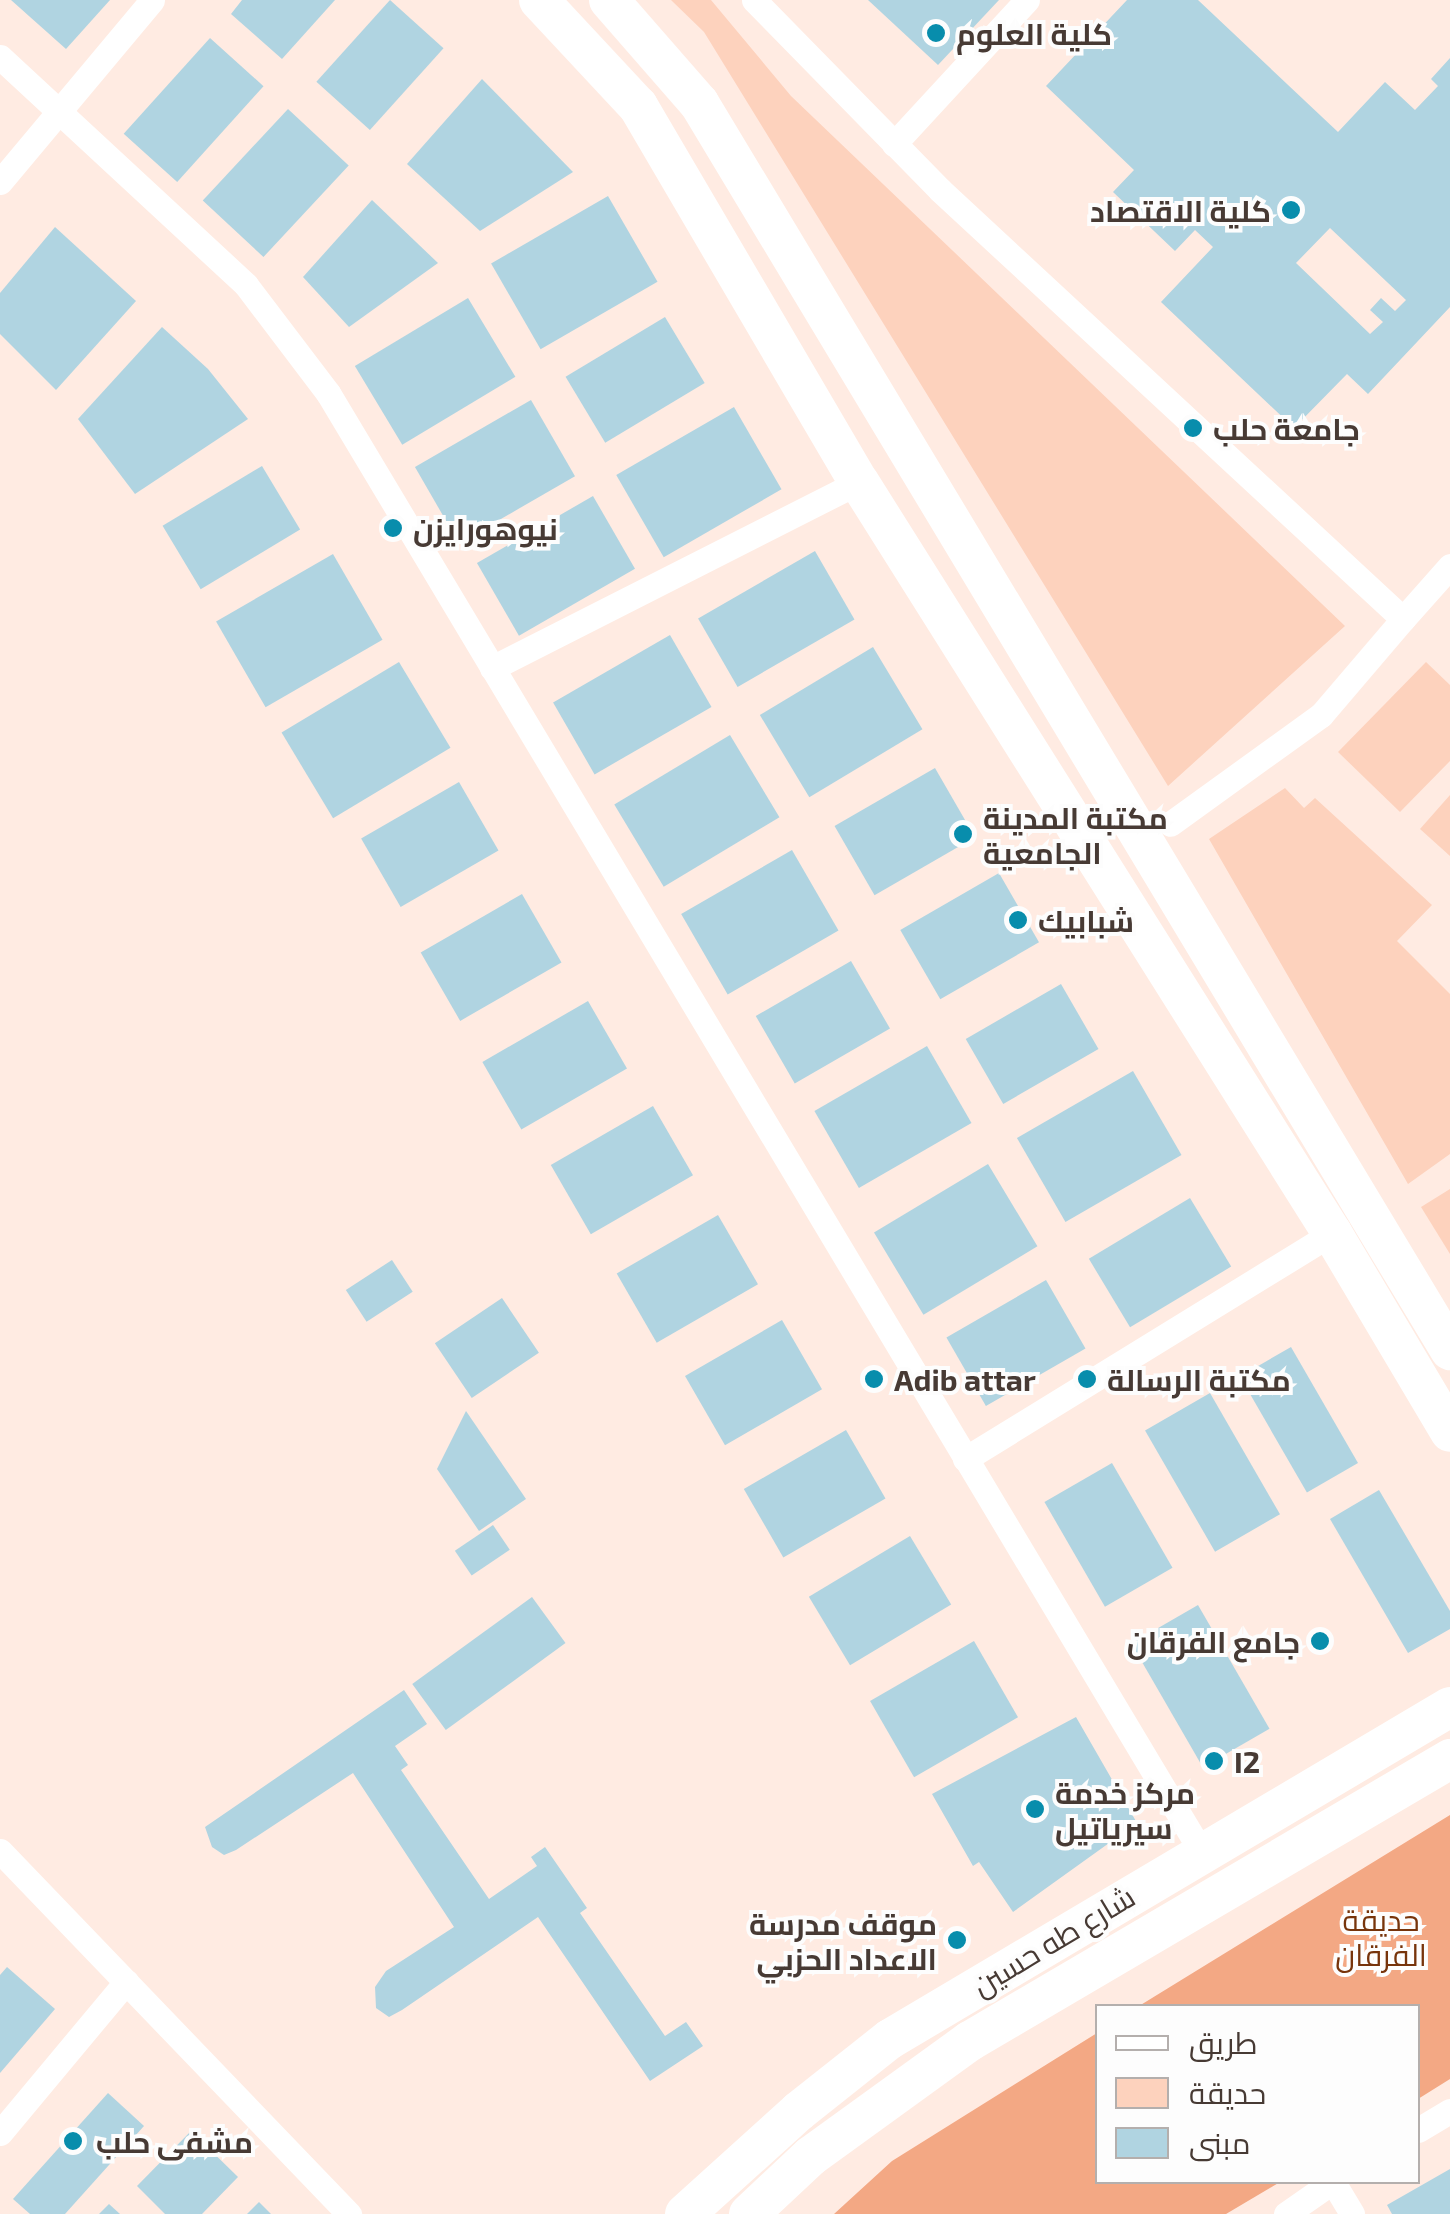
<!DOCTYPE html>
<meta charset="utf-8">
<style>
body{margin:0}
#map{position:relative;width:1450px;height:2214px;overflow:hidden;background:#ffebe2;font-family:"Exo 2",Cairo,sans-serif}
div>[style]{position:absolute}
.green>*{inset:0;background:#fdd2bd}
.forest>*{inset:0;background:#f3a884}
.building>*{inset:0;background:#b0d4e1;transform-origin:0 0}
.street>*{height:25px;margin:-12.5px;padding:0 12.5px;transform-origin:12.5px;border-radius:12.5px;background:#fff}
.primary>*{height:40px;margin:-20px;padding:0 20px;transform-origin:20px;border-radius:20px;background:#fff}
.dots>*{width:28px;height:28px;translate:-50% -50%;box-sizing:border-box;border:5px solid #fdfdfd;border-radius:50%}
span{translate:-50% -50%;white-space:nowrap;text-align:center;line-height:1.15;-webkit-text-stroke:8px #fdfdfd;paint-order:stroke}
.poi-label{font-size:30px;color:#473a34;font-weight:700}
.left{translate:0 -50%;text-align:left}
.right{translate:-100% -50%;text-align:right}
.park-label{font-size:30px;color:#77340b}
.street-label{font-size:30px;color:#473a34}
.legend{position:absolute;left:1095px;top:2004px;width:325px;height:180px;box-sizing:border-box;background:#fdfdfd;border:2px solid #b4afad;margin:0;padding:12px 18px;list-style:none;font-size:30px;color:#473a34}
.legend li{display:flex;align-items:center;gap:20px;height:50px}
.legend b{width:50px;border:2px solid #b4afad}
</style>
<div id="map">
<div class="green">
<i style="clip-path:polygon(671px 0,711px 0,791px 96px,1345px 626px,1168px 786px,704px 32px)"></i>
<i style="clip-path:polygon(1426px 662px,1450px 685px,1450px 761px,1400px 812px,1338px 752px)"></i>
<i style="clip-path:polygon(1285px 788px,1304px 808px,1315px 798px,1432px 905px,1397px 941px,1450px 994px,1450px 1154px,1408px 1184px,1209px 839px)"></i>
<i style="clip-path:polygon(1450px 795px,1450px 856px,1420px 829px)"></i>
<i style="clip-path:polygon(1450px 1189px,1450px 1254px,1421px 1207px)"></i>
</div>
<div class="forest">
<i style="clip-path:polygon(1450px 1815px,1450px 2079px,1418px 2099px,1418px 2006px,1139px 2006px)"></i>
<i style="clip-path:polygon(1097px 2033px,1098px 2182px,1280px 2182px,1226px 2214px,834px 2214px,892px 2161px)"></i>
</div>
<div class="building">
<i style="clip-path:polygon(11px 0,110px 0,66px 49px)"></i>
<i style="clip-path:polygon(242px 0,335px 0,282px 59px,231px 14px)"></i>
<i style="left:390px;top:0;width:72px;height:110px;rotate:42deg"></i>
<i style="clip-path:polygon(868px 0,999px 0,938px 65px)"></i>
<i style="clip-path:polygon(evenodd,1127px 0,1198px 0,1338px 132px,1385px 82px,1415px 110px,1438px 86px,1431px 79px,1450px 58px,1450px 307px,1368px 394px,1347px 374px,1294px 428px,1161px 302px,1213px 247px,1195px 230px,1175px 251px,1113px 192px,1134px 170px,1046px 86px,1127px 0,1330px 228px,1406px 300px,1395px 311px,1381px 298px,1370px 310px,1383px 322px,1370px 334px,1296px 263px,1330px 228px)"></i>
<i style="left:210px;top:38px;width:72px;height:129px;rotate:42deg"></i>
<i style="clip-path:polygon(482px 79px,573px 172px,480px 231px,407px 164px)"></i>
<i style="left:288px;top:109px;width:83px;height:125px;rotate:43deg"></i>
<i style="left:608px;top:196px;width:99px;height:135px;rotate:60deg"></i>
<i style="clip-path:polygon(372px 200px,438px 263px,349px 327px,303px 277px)"></i>
<i style="clip-path:polygon(55px 227px,136px 301px,56px 390px,0 334px,0 293px)"></i>
<i style="left:468px;top:298px;width:92px;height:132px;rotate:59deg"></i>
<i style="left:665px;top:317px;width:77px;height:116px;rotate:59deg"></i>
<i style="clip-path:polygon(162px 327px,208px 369px,248px 419px,135px 494px,78px 419px)"></i>
<i style="left:531px;top:400px;width:88px;height:134px;rotate:60deg"></i>
<i style="left:734px;top:407px;width:95px;height:136px;rotate:60deg"></i>
<i style="left:262px;top:466px;width:74px;height:116px;rotate:59deg"></i>
<i style="left:593px;top:496px;width:84px;height:134px;rotate:60deg"></i>
<i style="left:815px;top:551px;width:79px;height:135px;rotate:60deg"></i>
<i style="left:333px;top:554px;width:99px;height:135px;rotate:60deg"></i>
<i style="left:670px;top:635px;width:83px;height:135px;rotate:60deg"></i>
<i style="left:873px;top:647px;width:96px;height:132px;rotate:59deg"></i>
<i style="left:399px;top:662px;width:100px;height:137px;rotate:59deg"></i>
<i style="left:730px;top:735px;width:96px;height:135px;rotate:59deg"></i>
<i style="left:935px;top:768px;width:80px;height:116px;rotate:60deg"></i>
<i style="left:459px;top:782px;width:79px;height:113px;rotate:60deg"></i>
<i style="left:792px;top:850px;width:93px;height:128px;rotate:60deg"></i>
<i style="left:999px;top:873px;width:80px;height:114px;rotate:60deg"></i>
<i style="left:522px;top:894px;width:79px;height:117px;rotate:60deg"></i>
<i style="left:851px;top:961px;width:78px;height:110px;rotate:60deg"></i>
<i style="left:1061px;top:984px;width:75px;height:110px;rotate:60deg"></i>
<i style="left:588px;top:1001px;width:78px;height:122px;rotate:60deg"></i>
<i style="left:927px;top:1046px;width:89px;height:130px;rotate:60deg"></i>
<i style="left:1133px;top:1071px;width:97px;height:134px;rotate:60deg"></i>
<i style="left:653px;top:1106px;width:80px;height:118px;rotate:60deg"></i>
<i style="left:988px;top:1164px;width:96px;height:133px;rotate:59deg"></i>
<i style="left:1190px;top:1198px;width:80px;height:118px;rotate:59deg"></i>
<i style="left:718px;top:1215px;width:80px;height:117px;rotate:60deg"></i>
<i style="left:392px;top:1260px;width:38px;height:55px;rotate:57deg"></i>
<i style="left:1046px;top:1280px;width:79px;height:115px;rotate:60deg"></i>
<i style="left:502px;top:1298px;width:66px;height:81px;rotate:56deg"></i>
<i style="left:782px;top:1320px;width:80px;height:112px;rotate:60deg"></i>
<i style="left:1291px;top:1347px;width:134px;height:59px;rotate:60deg"></i>
<i style="left:1210px;top:1393px;width:140px;height:75px;rotate:60deg"></i>
<i style="clip-path:polygon(466px 1411px,526px 1499px,479px 1531px,437px 1469px)"></i>
<i style="left:846px;top:1430px;width:79px;height:118px;rotate:60deg"></i>
<i style="left:1112px;top:1463px;width:121px;height:78px;rotate:60deg"></i>
<i style="clip-path:polygon(1379px 1490px,1450px 1611px,1450px 1629px,1408px 1653px,1330px 1519px)"></i>
<i style="left:493px;top:1525px;width:30px;height:46px;rotate:56deg"></i>
<i style="left:910px;top:1536px;width:80px;height:118px;rotate:59deg"></i>
<i style="left:532px;top:1597px;width:57px;height:148px;rotate:54deg"></i>
<i style="left:1198px;top:1605px;width:143px;height:77px;rotate:60deg"></i>
<i style="left:974px;top:1641px;width:88px;height:120px;rotate:60deg"></i>
<i style="clip-path:polygon(404px 1690px,427px 1724px,395px 1746px,408px 1765px,401px 1770px,489px 1899px,537px 1866px,531px 1857px,545px 1847px,587px 1908px,580px 1913px,665px 2036px,686px 2022px,703px 2046px,650px 2081px,538px 1917px,402px 2010px,389px 2017px,376px 2008px,375px 1987px,386px 1971px,454px 1927px,353px 1773px,236px 1850px,224px 1855px,212px 1847px,205px 1827px)"></i>
<i style="clip-path:polygon(1076px 1717px,1137px 1823px,1013px 1912px,979px 1862px,973px 1866px,932px 1794px)"></i>
<i style="clip-path:polygon(7px 1967px,55px 2009px,0 2073px,0 1975px)"></i>
<i style="clip-path:polygon(108px 2093px,144px 2126px,65px 2214px,30px 2214px,13px 2199px)"></i>
<i style="clip-path:polygon(191px 2131px,238px 2177px,202px 2214px,165px 2214px,137px 2186px)"></i>
<i style="clip-path:polygon(1450px 2169px,1450px 2214px,1392px 2214px,1387px 2205px)"></i>
<i style="clip-path:polygon(259px 2202px,271px 2214px,247px 2214px)"></i>
<i style="clip-path:polygon(109px 2204px,120px 2214px,99px 2214px)"></i>
</div>
<div class="street">
<i style="left:754px;top:0;width:266px;rotate:45.6deg"></i>
<i style="left:940px;top:190px;width:631px;rotate:42.82deg"></i>
<i style="left:1403px;top:619px;width:126px;rotate:130.5deg"></i>
<i style="left:1321px;top:715px;width:186px;rotate:144.2deg"></i>
<i style="left:0;top:57px;width:335px;rotate:42.8deg"></i>
<i style="left:246px;top:285px;width:136px;rotate:52.8deg"></i>
<i style="left:328px;top:393px;width:1699px;rotate:59.09deg"></i>
<i style="left:894px;top:144px;width:196px;rotate:-47.3deg"></i>
<i style="left:0;top:182px;width:237px;rotate:-50.1deg"></i>
<i style="left:1403px;top:619px;width:71px;rotate:-48.4deg"></i>
<i style="left:492px;top:668px;width:411px;rotate:-26.9deg"></i>
<i style="left:965px;top:1459px;width:431px;rotate:-31.6deg"></i>
<i style="left:0;top:1851px;width:504px;rotate:46.13deg"></i>
<i style="left:1418px;top:2130px;width:37px;rotate:-31deg"></i>
<i style="left:0;top:2133px;width:197px;rotate:-50.2deg"></i>
<i style="left:1333px;top:2182px;width:37px;rotate:59deg"></i>
<i style="left:1286px;top:2214px;width:56px;rotate:-34.8deg"></i>
</div>
<div class="primary">
<i style="left:539px;top:0;width:145px;rotate:47deg"></i>
<i style="left:638px;top:106px;width:436px;rotate:59.6deg"></i>
<i style="left:859px;top:482px;width:888px;rotate:57.8deg"></i>
<i style="left:1332px;top:1233px;width:231px;rotate:59.3deg"></i>
<i style="left:609px;top:0;width:137px;rotate:48.9deg"></i>
<i style="left:699px;top:103px;width:1456px;rotate:58.94deg"></i>
<i style="left:685px;top:2214px;width:154px;rotate:-42.1deg"></i>
<i style="left:799px;top:2111px;width:116px;rotate:-38.4deg"></i>
<i style="left:890px;top:2039px;width:651px;rotate:-30.66deg"></i>
<i style="left:749px;top:2214px;width:85px;rotate:-43.1deg"></i>
<i style="left:811px;top:2156px;width:196px;rotate:-35.9deg"></i>
<i style="left:970px;top:2041px;width:557px;rotate:-30.43deg"></i>
</div>
<div class="dots">
<i style="left:936px;top:33px;background:#088dac"></i>
<i style="left:1291px;top:210px;background:#088dac"></i>
<i style="left:1193px;top:428px;background:#088dac"></i>
<i style="left:393px;top:528px;background:#088dac"></i>
<i style="left:963px;top:834px;background:#088dac"></i>
<i style="left:1018px;top:920px;background:#088dac"></i>
<i style="left:874px;top:1379px;background:#088dac"></i>
<i style="left:1087px;top:1379px;background:#088dac"></i>
<i style="left:1320px;top:1641px;background:#088dac"></i>
<i style="left:1214px;top:1761px;background:#088dac"></i>
<i style="left:1035px;top:1809px;background:#088dac"></i>
<i style="left:957px;top:1940px;background:#088dac"></i>
<i style="left:73px;top:2141px;background:#088dac"></i>
</div>
<div class="poi-label">
<span class="left" style="left:956px;top:33px">كلية العلوم</span>
<span class="right" style="left:1271px;top:210px">كلية الاقتصاد</span>
<span class="left" style="left:1213px;top:428px">جامعة حلب</span>
<span class="left" style="left:413px;top:528px">نيوهورايزن</span>
<span class="left" style="left:983px;top:834px">مكتبة المدينة<br>الجامعية</span>
<span class="left" style="left:1038px;top:920px">شبابيك</span>
<span class="left" style="left:894px;top:1379px">Adib attar</span>
<span class="left" style="left:1107px;top:1379px">مكتبة الرسالة</span>
<span class="right" style="left:1300px;top:1641px">جامع الفرقان</span>
<span class="left" style="left:1234px;top:1761px">I2</span>
<span class="left" style="left:1055px;top:1809px">مركز خدمة<br>سيرياتيل</span>
<span class="right" style="left:937px;top:1940px">موقف مدرسة<br>الاعداد الحزبي</span>
<span class="left" style="left:96px;top:2141px">مشفى حلب</span>
</div>
<div class="park-label">
<span style="left:1381px;top:1936px">حديقة<br>الفرقان</span>
</div>
<div class="street-label">
<span style="left:1053px;top:1940px;rotate:-31deg">شارع طه حسين</span>
</div>
<ul class="legend">
<li><b style="height:12px;background:#fff"></b>طريق</li>
<li><b style="height:28px;background:#fdd2bd"></b>حديقة</li>
<li><b style="height:28px;background:#b0d4e1"></b>مبنى</li>
</ul>
</div>
